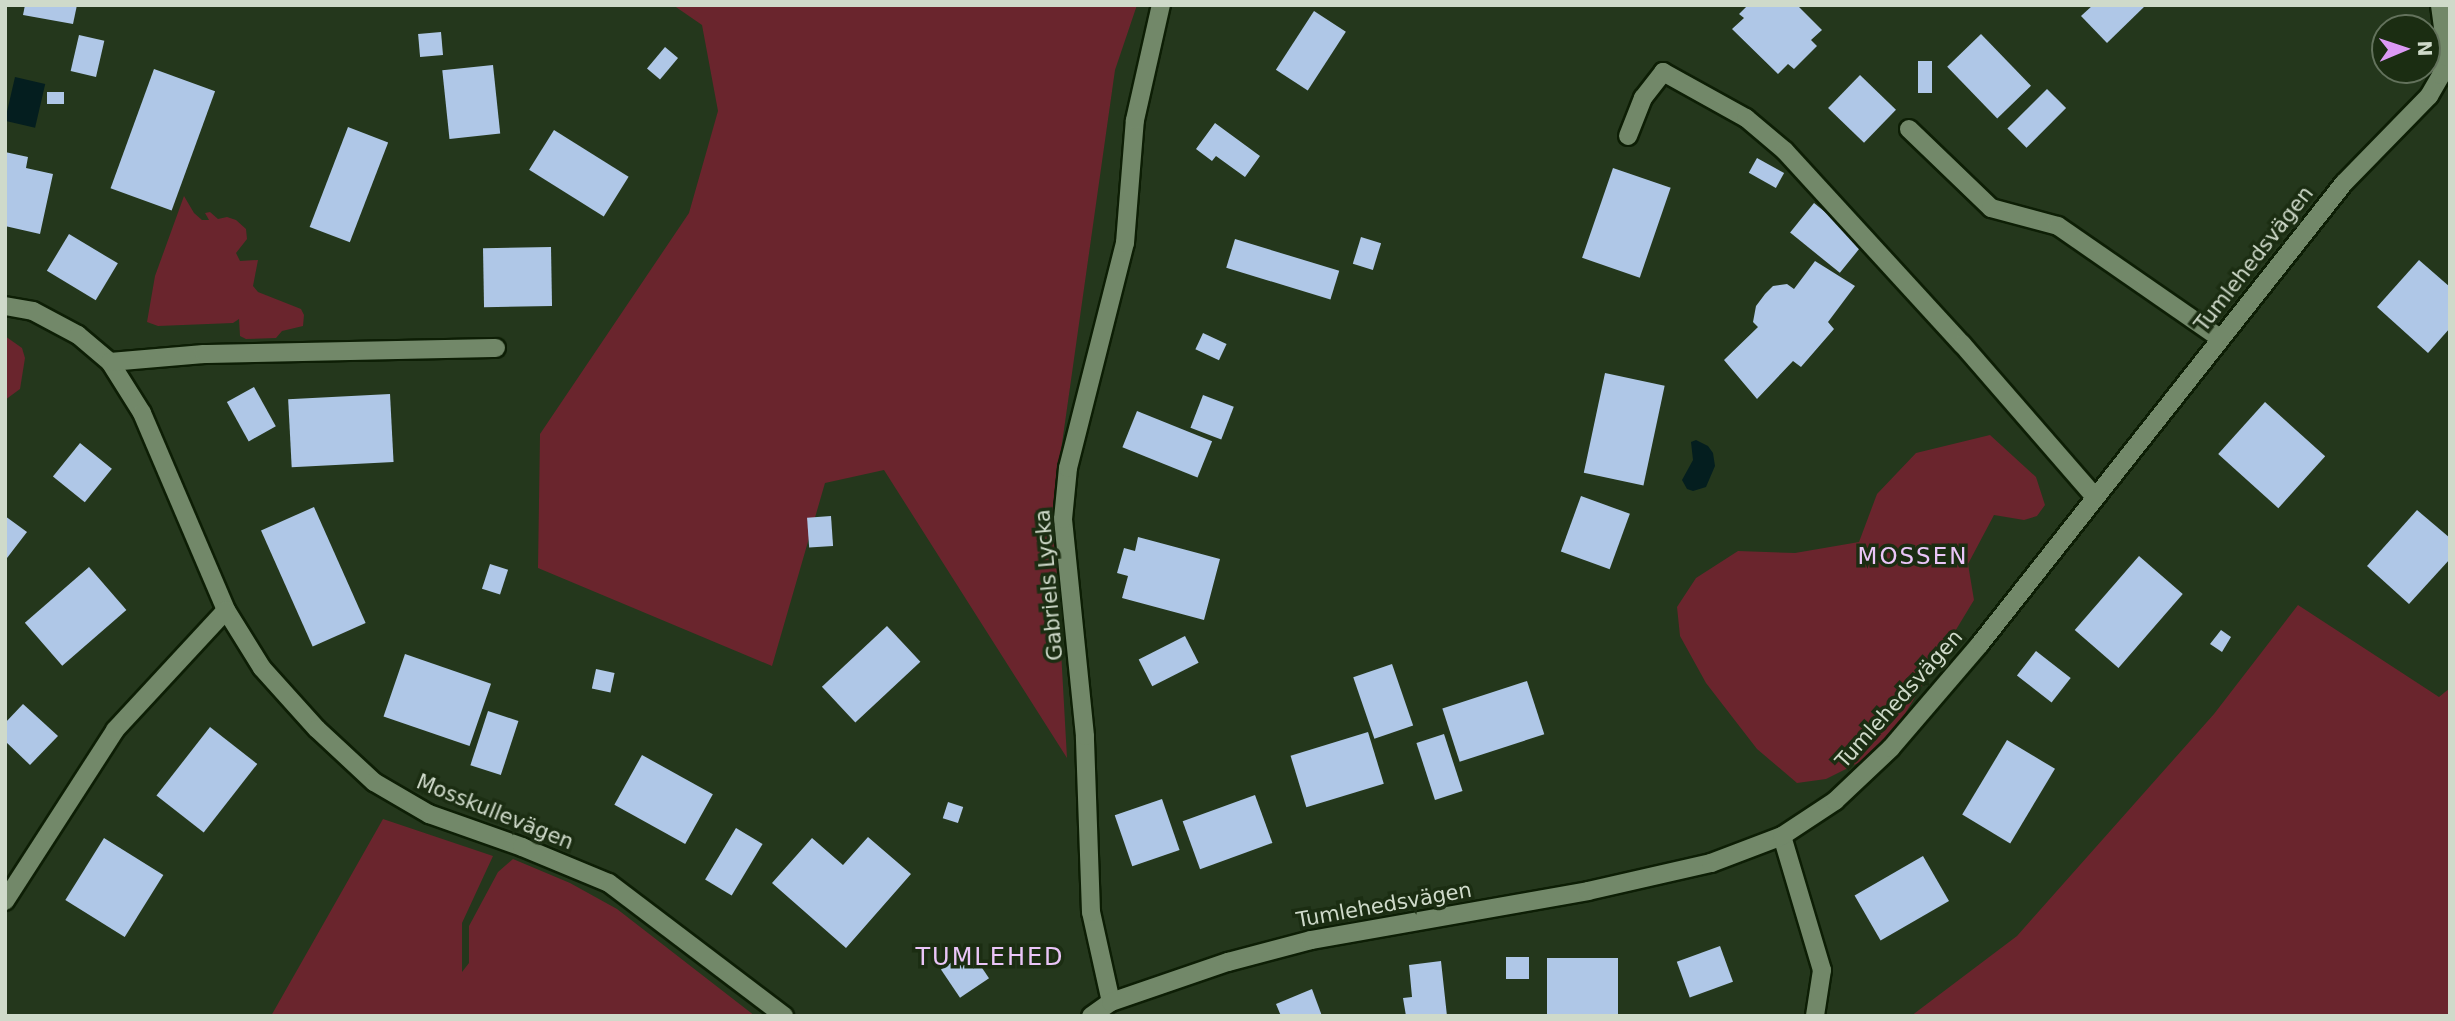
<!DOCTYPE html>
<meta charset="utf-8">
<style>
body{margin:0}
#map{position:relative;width:2455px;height:1021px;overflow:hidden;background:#24371c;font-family:"DejaVu Sans",sans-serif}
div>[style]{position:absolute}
.green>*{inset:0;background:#6a252d}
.water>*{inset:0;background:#041e1f;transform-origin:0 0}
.building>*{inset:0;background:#afc7e7;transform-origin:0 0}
.roads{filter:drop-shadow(2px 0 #0d1e05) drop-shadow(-2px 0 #0d1e05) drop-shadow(0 2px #0d1e05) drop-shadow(0 -2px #0d1e05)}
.service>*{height:18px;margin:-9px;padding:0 9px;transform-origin:9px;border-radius:9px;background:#728869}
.minor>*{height:18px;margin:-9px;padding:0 9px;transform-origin:9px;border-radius:9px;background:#728869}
span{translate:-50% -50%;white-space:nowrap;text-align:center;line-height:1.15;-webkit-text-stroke:7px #1b2d12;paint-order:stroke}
.street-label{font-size:21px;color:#cfdaca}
.neighbourhood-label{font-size:23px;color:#eac5f8;letter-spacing:2px}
.quarter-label{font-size:24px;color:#eac5f8;letter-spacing:2px}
.frame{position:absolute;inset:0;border:7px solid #cfdaca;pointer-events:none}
.north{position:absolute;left:2371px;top:14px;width:70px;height:70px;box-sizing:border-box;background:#1b2d12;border:2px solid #63725c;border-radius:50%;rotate:88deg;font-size:19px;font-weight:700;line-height:28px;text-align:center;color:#cfdaca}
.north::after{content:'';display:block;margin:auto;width:24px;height:32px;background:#dc99f5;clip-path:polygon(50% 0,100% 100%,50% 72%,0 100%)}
</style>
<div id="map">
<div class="green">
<i style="clip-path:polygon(673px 5px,1137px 5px,1115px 70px,1053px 507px,1067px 758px,884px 470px,825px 483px,772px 666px,538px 568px,540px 434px,689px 213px,718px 111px,702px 25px)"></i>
<i style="clip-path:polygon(184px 196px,194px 213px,202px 220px,209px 220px,205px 213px,210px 212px,218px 219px,227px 217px,236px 220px,246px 229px,247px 239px,236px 253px,240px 261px,258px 260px,253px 286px,258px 292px,301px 309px,304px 315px,303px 326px,282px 331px,276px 338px,246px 339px,240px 336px,239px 319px,233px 323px,158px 326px,147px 322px,155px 276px)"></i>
<i style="clip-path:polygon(5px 336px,22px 348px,25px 358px,20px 389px,5px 400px)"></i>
<i style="clip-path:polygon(1990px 435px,2036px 477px,2045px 505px,2037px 516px,2024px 520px,1994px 515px,1968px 564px,1974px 600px,1897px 727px,1868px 758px,1826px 779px,1797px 783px,1757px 749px,1706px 683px,1680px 636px,1677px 607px,1696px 578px,1738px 551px,1795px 553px,1859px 542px,1877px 494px,1916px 453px)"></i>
<i style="clip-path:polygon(2298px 605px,2439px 697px,2450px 688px,2450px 1016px,1911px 1016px,2017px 936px,2214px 714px)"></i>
<i style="clip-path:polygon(383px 819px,493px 856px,462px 923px,462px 972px,469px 963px,469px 926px,498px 872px,513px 859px,570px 883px,617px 909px,755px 1016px,271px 1016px)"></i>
</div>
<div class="water">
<i style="left:15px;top:77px;width:31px;height:45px;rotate:13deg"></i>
<i style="clip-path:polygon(1696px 440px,1708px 446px,1713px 453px,1715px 466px,1706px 487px,1693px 491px,1687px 489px,1682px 480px,1693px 460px,1691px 442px)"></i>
</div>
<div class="building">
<i style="clip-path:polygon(25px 5px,77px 5px,73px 24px,23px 15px)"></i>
<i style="clip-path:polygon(1748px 5px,1797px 5px,1822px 30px,1811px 40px,1817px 46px,1794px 69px,1788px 64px,1778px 74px,1732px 29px,1744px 18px,1739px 14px)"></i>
<i style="clip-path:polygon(2093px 5px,2146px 5px,2107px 43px,2081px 16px)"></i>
<i style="left:1314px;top:11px;width:38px;height:70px;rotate:33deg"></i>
<i style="left:441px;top:32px;width:23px;height:23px;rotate:85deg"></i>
<i style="left:1981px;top:34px;width:72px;height:47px;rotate:46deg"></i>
<i style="left:79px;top:35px;width:26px;height:37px;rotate:13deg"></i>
<i style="left:665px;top:47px;width:17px;height:28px;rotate:40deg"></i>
<i style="left:1918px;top:61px;width:14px;height:32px"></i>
<i style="left:493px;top:65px;width:69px;height:51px;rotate:84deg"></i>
<i style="left:154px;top:69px;width:65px;height:127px;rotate:20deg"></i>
<i style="left:1860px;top:75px;width:50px;height:46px;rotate:44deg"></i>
<i style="left:2047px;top:89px;width:27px;height:56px;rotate:45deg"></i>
<i style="left:47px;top:92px;width:17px;height:12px"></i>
<i style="clip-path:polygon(1215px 123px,1260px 156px,1245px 177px,1216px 156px,1212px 161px,1196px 149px)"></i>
<i style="left:348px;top:127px;width:43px;height:107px;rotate:21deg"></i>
<i style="left:554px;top:130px;width:88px;height:47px;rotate:32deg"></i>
<i style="clip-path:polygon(5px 152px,28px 157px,26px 168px,53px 174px,40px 234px,5px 226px)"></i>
<i style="left:1757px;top:158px;width:31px;height:17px;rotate:29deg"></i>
<i style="left:1613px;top:168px;width:61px;height:95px;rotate:19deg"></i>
<i style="left:1814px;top:203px;width:64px;height:38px;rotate:39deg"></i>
<i style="left:69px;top:234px;width:57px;height:43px;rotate:31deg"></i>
<i style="left:1361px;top:237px;width:21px;height:28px;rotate:17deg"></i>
<i style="left:1235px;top:239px;width:109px;height:30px;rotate:17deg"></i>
<i style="left:551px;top:247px;width:59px;height:68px;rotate:89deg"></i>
<i style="clip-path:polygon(2419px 260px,2450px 287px,2450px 328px,2428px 353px,2377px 307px)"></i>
<i style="clip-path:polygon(1815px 261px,1855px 286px,1828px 322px,1834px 329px,1801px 367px,1793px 361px,1757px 399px,1724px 360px,1758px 327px,1753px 322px,1756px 306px,1765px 294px,1773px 286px,1787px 284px,1794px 289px)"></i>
<i style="left:1203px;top:333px;width:26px;height:18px;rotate:25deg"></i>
<i style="left:1605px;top:373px;width:61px;height:102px;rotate:12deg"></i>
<i style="left:254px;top:387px;width:45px;height:31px;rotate:61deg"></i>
<i style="left:390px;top:394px;width:68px;height:102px;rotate:87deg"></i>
<i style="left:1203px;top:395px;width:33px;height:35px;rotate:21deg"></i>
<i style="left:2265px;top:402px;width:81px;height:70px;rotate:42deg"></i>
<i style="left:1137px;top:411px;width:81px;height:39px;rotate:22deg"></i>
<i style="left:80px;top:443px;width:41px;height:43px;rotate:39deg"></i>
<i style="left:1581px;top:496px;width:52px;height:59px;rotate:20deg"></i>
<i style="left:314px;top:507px;width:127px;height:58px;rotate:66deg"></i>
<i style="clip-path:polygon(2417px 510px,2450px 538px,2450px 559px,2409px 604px,2367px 566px)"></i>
<i style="clip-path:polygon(5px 516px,27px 532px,7px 558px,5px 556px)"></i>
<i style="left:831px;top:516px;width:30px;height:24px;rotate:86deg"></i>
<i style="clip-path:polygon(1138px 537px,1220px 559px,1204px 620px,1122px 598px,1128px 576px,1117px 573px,1124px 548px,1135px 551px)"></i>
<i style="left:2139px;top:556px;width:58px;height:98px;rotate:41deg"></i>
<i style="left:490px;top:564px;width:19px;height:26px;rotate:18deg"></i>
<i style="left:89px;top:567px;width:57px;height:85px;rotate:49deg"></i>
<i style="left:887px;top:626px;width:49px;height:89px;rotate:47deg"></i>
<i style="clip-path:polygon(2221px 630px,2231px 637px,2222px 652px,2210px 644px)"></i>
<i style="left:1185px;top:636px;width:30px;height:52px;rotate:63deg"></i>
<i style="left:2036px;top:651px;width:44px;height:31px;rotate:38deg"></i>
<i style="left:405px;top:654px;width:91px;height:66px;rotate:19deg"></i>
<i style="left:1392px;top:664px;width:65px;height:41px;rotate:71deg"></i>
<i style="left:596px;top:669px;width:19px;height:20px;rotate:12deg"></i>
<i style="left:1527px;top:681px;width:56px;height:89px;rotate:72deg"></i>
<i style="clip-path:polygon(23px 704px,58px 736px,30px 765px,5px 741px,5px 723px)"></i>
<i style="left:488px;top:711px;width:32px;height:57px;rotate:18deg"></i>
<i style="left:210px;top:727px;width:60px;height:87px;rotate:38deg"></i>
<i style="left:1368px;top:732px;width:54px;height:81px;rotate:73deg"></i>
<i style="left:1444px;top:734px;width:60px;height:29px;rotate:72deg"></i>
<i style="left:2007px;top:740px;width:56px;height:87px;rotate:31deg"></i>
<i style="left:642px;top:755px;width:81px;height:57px;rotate:29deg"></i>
<i style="left:1255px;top:795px;width:51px;height:77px;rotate:70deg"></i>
<i style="left:1162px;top:799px;width:54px;height:50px;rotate:71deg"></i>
<i style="left:948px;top:802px;width:16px;height:17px;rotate:18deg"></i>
<i style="left:736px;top:828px;width:31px;height:60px;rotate:31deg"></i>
<i style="clip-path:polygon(868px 837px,911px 874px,846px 948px,772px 883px,812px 838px,843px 865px)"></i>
<i style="left:104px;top:838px;width:70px;height:73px;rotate:32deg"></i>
<i style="left:1923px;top:856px;width:52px;height:79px;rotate:60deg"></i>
<i style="left:1720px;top:946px;width:38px;height:46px;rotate:70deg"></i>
<i style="left:970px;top:950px;width:34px;height:35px;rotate:56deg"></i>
<i style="left:1506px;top:957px;width:23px;height:22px"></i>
<i style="left:1547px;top:958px;width:71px;height:58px"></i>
<i style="clip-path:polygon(1441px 961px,1447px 1016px,1406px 1016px,1403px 998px,1412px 997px,1409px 965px)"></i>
<i style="clip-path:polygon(1312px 989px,1322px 1016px,1281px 1016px,1276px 1004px)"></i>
</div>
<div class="roads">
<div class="service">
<i style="left:1909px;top:129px;width:114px;rotate:43.9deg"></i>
<i style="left:1991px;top:208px;width:69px;rotate:15deg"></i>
<i style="left:2058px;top:226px;width:197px;rotate:34.7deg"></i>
<i style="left:1628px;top:136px;width:41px;rotate:-68.5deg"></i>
<i style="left:1643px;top:98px;width:33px;rotate:-52deg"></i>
<i style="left:1663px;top:72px;width:95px;rotate:29deg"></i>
<i style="left:1746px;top:118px;width:51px;rotate:40.2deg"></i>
<i style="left:1785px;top:151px;width:262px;rotate:47.5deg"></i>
<i style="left:1962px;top:344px;width:203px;rotate:49deg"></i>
</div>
<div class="minor">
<i style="left:5px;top:306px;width:28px;rotate:10deg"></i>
<i style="left:33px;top:311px;width:51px;rotate:28.1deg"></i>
<i style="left:78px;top:335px;width:42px;rotate:40.2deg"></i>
<i style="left:110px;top:362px;width:60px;rotate:57.9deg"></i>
<i style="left:142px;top:413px;width:214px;rotate:66.9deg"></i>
<i style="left:226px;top:610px;width:68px;rotate:58.2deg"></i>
<i style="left:262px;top:668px;width:82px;rotate:48deg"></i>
<i style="left:317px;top:729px;width:78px;rotate:42.9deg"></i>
<i style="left:374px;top:782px;width:64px;rotate:30.2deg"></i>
<i style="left:429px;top:814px;width:99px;rotate:19.5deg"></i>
<i style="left:522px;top:847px;width:94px;rotate:22.5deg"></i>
<i style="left:609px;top:883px;width:220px;rotate:37.2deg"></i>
<i style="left:110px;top:362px;width:94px;rotate:-4.9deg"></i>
<i style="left:204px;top:354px;width:292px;rotate:-1.2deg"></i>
<i style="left:1782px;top:836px;width:140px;rotate:73.4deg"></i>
<i style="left:1822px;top:970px;width:47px;rotate:98.7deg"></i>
<i style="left:5px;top:901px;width:203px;rotate:-57.2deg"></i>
<i style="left:115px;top:730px;width:163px;rotate:-47.2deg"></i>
<i style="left:1111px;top:1002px;width:92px;rotate:-102.5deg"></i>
<i style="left:1091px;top:912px;width:176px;rotate:-92deg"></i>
<i style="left:1085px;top:736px;width:218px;rotate:-95.8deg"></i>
<i style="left:1063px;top:519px;width:51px;rotate:-84.4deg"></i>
<i style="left:1068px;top:468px;width:232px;rotate:-75.8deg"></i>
<i style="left:1125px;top:243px;width:123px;rotate:-85.4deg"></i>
<i style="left:1135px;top:120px;width:118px;rotate:-77.3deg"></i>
<i style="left:1091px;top:1016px;width:24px;rotate:-35deg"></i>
<i style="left:1111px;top:1002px;width:124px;rotate:-18.9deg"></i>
<i style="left:1228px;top:962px;width:86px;rotate:-14.8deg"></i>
<i style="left:1311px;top:940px;width:281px;rotate:-10deg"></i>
<i style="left:1588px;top:891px;width:126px;rotate:-12.8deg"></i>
<i style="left:1711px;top:863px;width:76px;rotate:-20.8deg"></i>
<i style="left:1782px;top:836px;width:64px;rotate:-33.4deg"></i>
<i style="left:1835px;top:801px;width:77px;rotate:-43.4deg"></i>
<i style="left:1891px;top:748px;width:137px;rotate:-49.4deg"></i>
<i style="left:1980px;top:644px;width:587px;rotate:-51.71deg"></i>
<i style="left:2344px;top:183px;width:122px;rotate:-45.7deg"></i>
<i style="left:2429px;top:96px;width:24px;rotate:-60deg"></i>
<i style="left:2441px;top:75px;width:19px;rotate:-72deg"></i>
<i style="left:2447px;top:57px;width:52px;rotate:-97.7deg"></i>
</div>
</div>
<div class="street-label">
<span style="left:2254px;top:259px;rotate:-52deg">Tumlehedsvägen</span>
<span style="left:1049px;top:585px;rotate:-95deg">Gabriels Lycka</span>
<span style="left:1899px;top:699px;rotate:-48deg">Tumlehedsvägen</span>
<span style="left:495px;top:812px;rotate:22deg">Mosskullevägen</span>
<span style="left:1384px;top:905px;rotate:-10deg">Tumlehedsvägen</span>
</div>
<div class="neighbourhood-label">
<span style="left:1913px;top:556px">MOSSEN</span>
</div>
<div class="quarter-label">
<span style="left:990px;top:958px">TUMLEHED</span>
</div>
<div class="frame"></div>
<div class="north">N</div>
</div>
